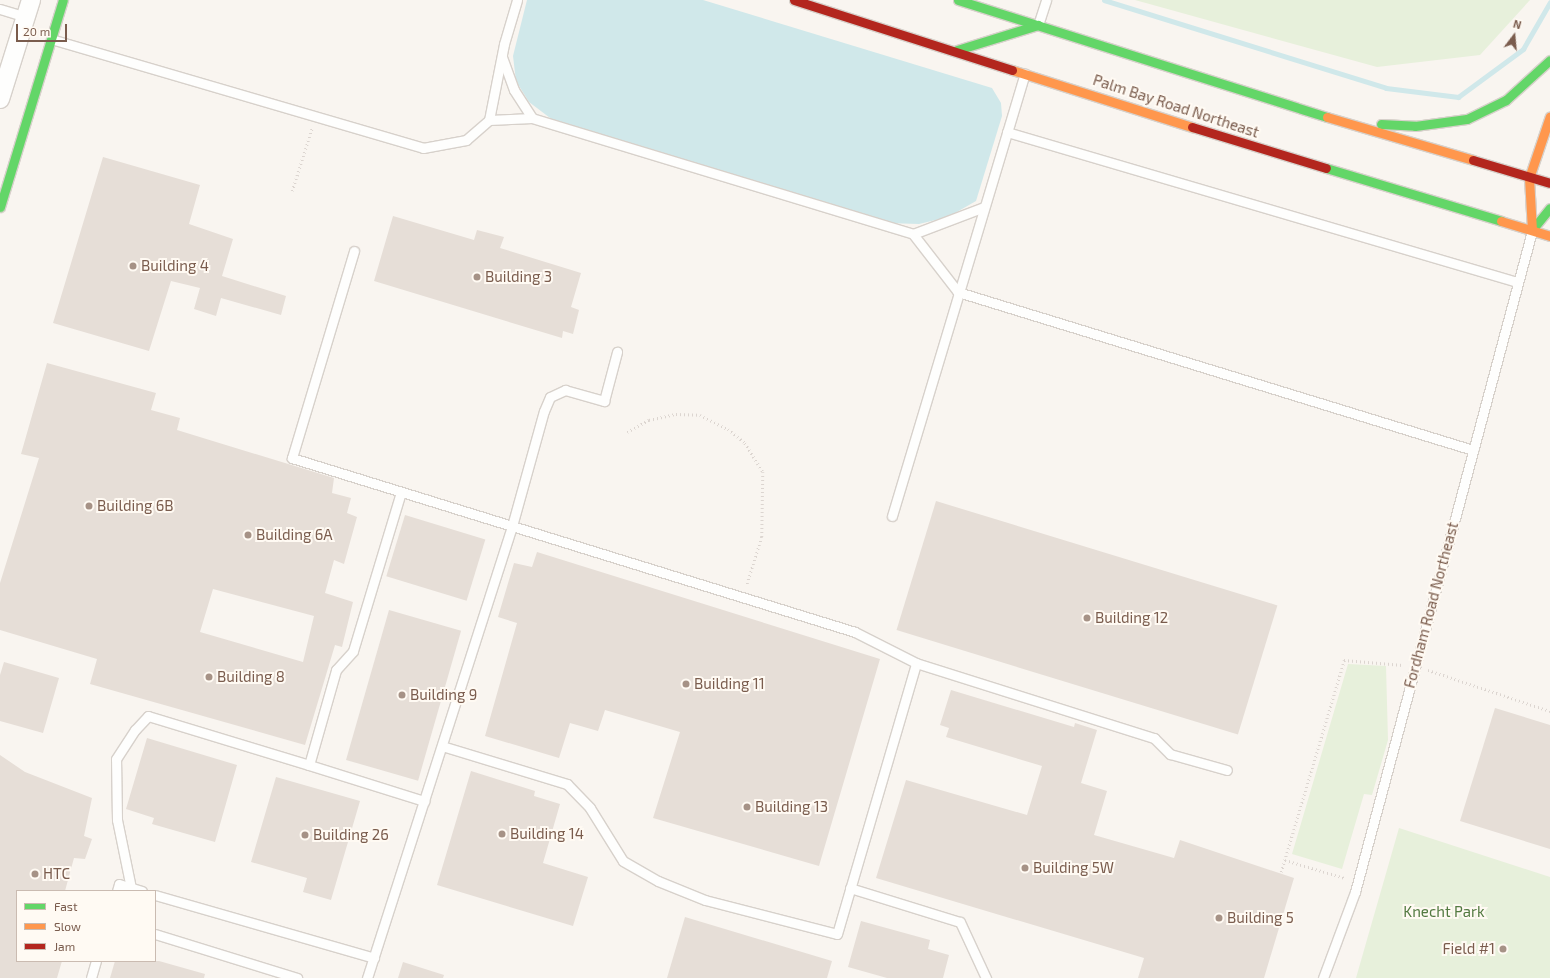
<!DOCTYPE html>
<style>
body{margin:0}
#map{position:relative;width:1550px;height:978px;overflow:hidden;background:#f9f5f0;font-family:"Exo 2",sans-serif}
div>[style]{position:absolute}
.green>*{inset:0;background:#e7f0db}
.water>*{inset:0;background:#d0e8ea}
.stream>*{height:5px;margin:-2.5px;padding:0 2.5px;transform-origin:2.5px;border-radius:2.5px;background:#d0e8ea}
.building>*{inset:0;background:#e6ded7;transform-origin:0 0}
.path>*{height:2.5px;margin-top:-1.25px;transform-origin:0;background:repeating-linear-gradient(90deg,#dcd5d0 0 1px,transparent 0 4px)}
.roads{filter:drop-shadow(1px 0 #d7d1cb) drop-shadow(-1px 0 #d7d1cb) drop-shadow(0 1px #d7d1cb) drop-shadow(0 -1px #d7d1cb)}
.lane>*{height:9px;margin:-4.5px;padding:0 4.5px;transform-origin:4.5px;border-radius:4.5px;background:#fefefd}
.street>*{height:18px;margin:-9px;padding:0 9px;transform-origin:9px;border-radius:9px;background:#fefefd}
.fast>*{height:9px;margin:-4.5px;padding:0 4.5px;transform-origin:4.5px;border-radius:4.5px;background:#63d668}
.slow>*{height:9px;margin:-4.5px;padding:0 4.5px;transform-origin:4.5px;border-radius:4.5px;background:#ff974d}
.jam>*{height:9px;margin:-4.5px;padding:0 4.5px;transform-origin:4.5px;border-radius:4.5px;background:#b3261e}
.dots>*{width:11px;height:11px;translate:-50% -50%;box-sizing:border-box;border:2px solid #fffaf3;border-radius:50%}
span{translate:-50% -50%;white-space:nowrap;text-align:center;line-height:1.15;-webkit-text-stroke:4px #fffaf3;paint-order:stroke}
.street-label{font-size:15px;color:#7a5c4d}
.poi-label{font-size:15px;color:#7a5c4d}
.left{translate:0 -50%;text-align:left}
.right{translate:-100% -50%;text-align:right}
.park-label{font-size:15px;color:#537a41}
.legend{position:absolute;left:16px;top:890px;width:140px;height:72px;box-sizing:border-box;background:#fffaf3;border:1px solid #cabbb1;margin:0;padding:5px 7px;list-style:none;font-size:12px;color:#7a5c4d}
.legend li{display:flex;align-items:center;gap:8px;height:20px}
.legend b{width:20px;border:1px solid #cabbb1}
.north{position:absolute;left:1494px;top:16px;width:40px;height:40px;-webkit-text-stroke:3px #fffaf3;paint-order:stroke;rotate:16deg;font-size:11px;font-weight:700;line-height:16px;text-align:center;color:#7a5c4d}
.north::after{content:'';display:block;margin:auto;width:14px;height:18px;background:#7a5c4d;clip-path:polygon(50% 0,100% 100%,50% 72%,0 100%)}
.scale{position:absolute;left:16px;top:24px;width:51px;height:18px;box-sizing:border-box;border:2px solid #7a5c4d;border-top:0;padding-left:5px;font-size:12px;line-height:14px;white-space:nowrap;color:#7a5c4d;-webkit-text-stroke:3px #fffaf3;paint-order:stroke}
</style>
<div id="map">
<div class="green">
<i style="clip-path:polygon(1135px 0,1530px 0,1480px 55px,1377px 67px)"></i>
<i style="clip-path:polygon(1348px 664px,1386px 666px,1388px 740px,1372px 795px,1364px 794px,1342px 869px,1292px 854px)"></i>
<i style="clip-path:polygon(1399px 828px,1550px 877px,1550px 978px,1356px 978px)"></i>
</div>
<div class="water">
<i style="clip-path:polygon(527px 0,703px 0,992px 88px,1001px 103px,1002px 116px,976px 201px,948px 217px,919px 224px,886px 223px,558px 124px,529px 102px,516px 81px,513px 56px)"></i>
</div>
<div class="stream">
<i style="left:1104px;top:0;width:295px;rotate:17.3deg"></i>
<i style="left:1386px;top:88px;width:73px;rotate:7.1deg"></i>
<i style="left:1458px;top:97px;width:81px;rotate:-36.4deg"></i>
<i style="left:1523px;top:49px;width:54px;rotate:-60.1deg"></i>
</div>
<div class="building">
<i style="clip-path:polygon(103px 157px,200px 185px,189px 224px,233px 239px,222px 276px,286px 296px,281px 315px,221px 298px,216px 316px,194px 309px,200px 288px,171px 281px,149px 351px,53px 323px)"></i>
<i style="clip-path:polygon(393px 216px,474px 240px,477px 230px,504px 237px,500px 248px,581px 273px,571px 307px,579px 310px,573px 334px,563px 331px,562px 338px,374px 281px)"></i>
<i style="clip-path:polygon(evenodd,47px 363px,156px 393px,151px 410px,180px 418px,177px 430px,334px 478px,332px 493px,351px 498px,347px 513px,357px 517px,344px 564px,334px 560px,325px 593px,353px 602px,342px 647px,335px 645px,305px 745px,90px 684px,97px 659px,0 630px,0 583px,39px 458px,21px 454px,47px 363px,213px 589px,314px 616px,303px 662px,200px 632px,213px 589px)"></i>
<i style="left:936px;top:501px;width:357px;height:135px;rotate:17deg"></i>
<i style="left:405px;top:515px;width:84px;height:64px;rotate:17deg"></i>
<i style="clip-path:polygon(537px 552px,880px 659px,819px 866px,653px 818px,680px 732px,605px 710px,598px 731px,570px 723px,559px 758px,485px 736px,517px 623px,498px 617px,514px 563px,532px 567px)"></i>
<i style="left:389px;top:610px;width:75px;height:156px;rotate:16deg"></i>
<i style="clip-path:polygon(4px 662px,59px 678px,43px 733px,0 721px,0 675px)"></i>
<i style="clip-path:polygon(951px 690px,1074px 727px,1075px 723px,1097px 730px,1081px 783px,1107px 791px,1094px 835px,1174px 858px,1180px 840px,1294px 878px,1264px 978px,1138px 978px,1144px 958px,876px 878px,906px 780px,1027px 815px,1042px 766px,946px 737px,949px 728px,940px 725px)"></i>
<i style="clip-path:polygon(1495px 708px,1550px 725px,1550px 849px,1460px 821px)"></i>
<i style="clip-path:polygon(147px 738px,237px 765px,215px 842px,152px 824px,154px 818px,126px 809px)"></i>
<i style="clip-path:polygon(0 755px,25px 772px,92px 798px,84px 836px,92px 839px,85px 859px,74px 858px,65px 891px,17px 891px,17px 961px,62px 961px,57px 978px,0 978px)"></i>
<i style="clip-path:polygon(471px 771px,535px 791px,534px 796px,560px 804px,543px 863px,588px 877px,573px 926px,437px 885px)"></i>
<i style="clip-path:polygon(276px 777px,360px 801px,331px 900px,303px 892px,307px 878px,251px 862px)"></i>
<i style="clip-path:polygon(685px 917px,832px 961px,827px 978px,667px 978px)"></i>
<i style="clip-path:polygon(861px 921px,930px 940px,928px 949px,949px 955px,943px 978px,887px 978px,848px 967px)"></i>
<i style="clip-path:polygon(115px 961px,159px 961px,205px 974px,204px 978px,110px 978px)"></i>
<i style="clip-path:polygon(403px 962px,444px 975px,443px 978px,398px 978px)"></i>
</div>
<div class="path">
<i style="left:292px;top:191px;width:66px;rotate:-72.4deg"></i>
<i style="left:627px;top:432px;width:25px;rotate:-29deg"></i>
<i style="left:649px;top:420px;width:28px;rotate:-13deg"></i>
<i style="left:676px;top:414px;width:24px;rotate:2deg"></i>
<i style="left:700px;top:415px;width:31px;rotate:27deg"></i>
<i style="left:728px;top:429px;width:22px;rotate:39deg"></i>
<i style="left:745px;top:443px;width:34px;rotate:58deg"></i>
<i style="left:763px;top:472px;width:65px;rotate:90.9deg"></i>
<i style="left:762px;top:537px;width:50px;rotate:107.4deg"></i>
<i style="left:1428px;top:670px;width:129px;rotate:18.6deg"></i>
<i style="left:1285px;top:860px;width:63px;rotate:16.7deg"></i>
<i style="left:1281px;top:872px;width:221px;rotate:-73.4deg"></i>
<i style="left:1344px;top:660px;width:59px;rotate:4.8deg"></i>
</div>
<div class="roads">
<div class="lane">
<i style="left:0;top:9px;width:27px;rotate:17deg"></i>
<i style="left:1038px;top:25px;width:26px;rotate:-72deg"></i>
<i style="left:51px;top:39px;width:388px;rotate:16.3deg"></i>
<i style="left:423px;top:148px;width:44px;rotate:-10.5deg"></i>
<i style="left:466px;top:140px;width:30px;rotate:-41deg"></i>
<i style="left:489px;top:120px;width:77px;rotate:-78.8deg"></i>
<i style="left:504px;top:44px;width:46px;rotate:-73.5deg"></i>
<i style="left:502px;top:57px;width:35px;rotate:70deg"></i>
<i style="left:514px;top:90px;width:33px;rotate:57deg"></i>
<i style="left:489px;top:120px;width:43px;rotate:-2.7deg"></i>
<i style="left:532px;top:118px;width:398px;rotate:16.9deg"></i>
<i style="left:913px;top:234px;width:73px;rotate:52.2deg"></i>
<i style="left:958px;top:292px;width:539px;rotate:17.06deg"></i>
<i style="left:1007px;top:132px;width:532px;rotate:16.39deg"></i>
<i style="left:913px;top:234px;width:76px;rotate:-20.8deg"></i>
<i style="left:354px;top:251px;width:216px;rotate:106.7deg"></i>
<i style="left:292px;top:458px;width:589px;rotate:17.17deg"></i>
<i style="left:855px;top:632px;width:68px;rotate:26.9deg"></i>
<i style="left:916px;top:663px;width:250px;rotate:17.5deg"></i>
<i style="left:1154px;top:738px;width:23px;rotate:45deg"></i>
<i style="left:1170px;top:754px;width:59px;rotate:15.7deg"></i>
<i style="left:892px;top:516px;width:462px;rotate:-73.3deg"></i>
<i style="left:442px;top:746px;width:131px;rotate:16.9deg"></i>
<i style="left:567px;top:784px;width:33px;rotate:46deg"></i>
<i style="left:590px;top:808px;width:62px;rotate:58.1deg"></i>
<i style="left:623px;top:861px;width:40px;rotate:29.7deg"></i>
<i style="left:658px;top:881px;width:51px;rotate:22deg"></i>
<i style="left:705px;top:900px;width:136px;rotate:14.4deg"></i>
<i style="left:837px;top:934px;width:282px;rotate:-73.7deg"></i>
<i style="left:309px;top:765px;width:121px;rotate:17.4deg"></i>
<i style="left:131px;top:888px;width:69px;rotate:-101.6deg"></i>
<i style="left:117px;top:820px;width:61px;rotate:-90.9deg"></i>
<i style="left:116px;top:759px;width:35px;rotate:-57deg"></i>
<i style="left:135px;top:730px;width:19px;rotate:-47deg"></i>
<i style="left:148px;top:716px;width:168px;rotate:16.9deg"></i>
<i style="left:309px;top:765px;width:99px;rotate:-74.1deg"></i>
<i style="left:336px;top:670px;width:25px;rotate:-48deg"></i>
<i style="left:353px;top:651px;width:166px;rotate:-73.2deg"></i>
<i style="left:850px;top:888px;width:115px;rotate:17.2deg"></i>
<i style="left:960px;top:922px;width:62px;rotate:65.1deg"></i>
<i style="left:117px;top:891px;width:7px;rotate:-74deg"></i>
<i style="left:119px;top:884px;width:24px;rotate:17deg"></i>
<i style="left:155px;top:895px;width:228px;rotate:16deg"></i>
<i style="left:155px;top:934px;width:149px;rotate:17.2deg"></i>
<i style="left:91px;top:978px;width:18px;rotate:-74deg"></i>
<i style="left:367px;top:978px;width:475px;rotate:-72.2deg"></i>
<i style="left:512px;top:526px;width:119px;rotate:-74.5deg"></i>
<i style="left:544px;top:411px;width:15px;rotate:-67deg"></i>
<i style="left:550px;top:397px;width:17px;rotate:-25deg"></i>
<i style="left:565px;top:390px;width:41px;rotate:15.8deg"></i>
<i style="left:604px;top:401px;width:51px;rotate:-75.1deg"></i>
<i style="left:1323px;top:978px;width:92px;rotate:-69.6deg"></i>
<i style="left:1355px;top:892px;width:684px;rotate:-75.01deg"></i>
</div>
<div class="street">
<i style="left:0;top:99px;width:104px;rotate:-72.6deg"></i>
</div>
<div class="fast">
<i style="left:958px;top:0;width:387px;rotate:17.6deg"></i>
<i style="left:957px;top:50px;width:85px;rotate:-17.2deg"></i>
<i style="left:1381px;top:124px;width:34px;rotate:3deg"></i>
<i style="left:1415px;top:126px;width:52px;rotate:-7.7deg"></i>
<i style="left:1467px;top:119px;width:43px;rotate:-26deg"></i>
<i style="left:1506px;top:100px;width:59px;rotate:-42.3deg"></i>
<i style="left:1326px;top:168px;width:183px;rotate:16.8deg"></i>
<i style="left:0;top:207px;width:216px;rotate:-73.1deg"></i>
<i style="left:1532px;top:230px;width:28px;rotate:-51deg"></i>
</div>
<div class="slow">
<i style="left:1012px;top:70px;width:189px;rotate:17.6deg"></i>
<i style="left:1327px;top:117px;width:152px;rotate:16.4deg"></i>
<i style="left:1501px;top:221px;width:51px;rotate:17deg"></i>
<i style="left:1532px;top:230px;width:52px;rotate:-93.3deg"></i>
<i style="left:1529px;top:178px;width:65px;rotate:-71.3deg"></i>
</div>
<div class="jam">
<i style="left:794px;top:0;width:229px;rotate:17.8deg"></i>
<i style="left:1192px;top:127px;width:140px;rotate:17deg"></i>
<i style="left:1473px;top:160px;width:80px;rotate:16.6deg"></i>
</div>
</div>
<div class="dots">
<i style="left:133px;top:266px;background:#a69286"></i>
<i style="left:477px;top:277px;background:#a69286"></i>
<i style="left:89px;top:506px;background:#a69286"></i>
<i style="left:248px;top:535px;background:#a69286"></i>
<i style="left:1087px;top:618px;background:#a69286"></i>
<i style="left:209px;top:677px;background:#a69286"></i>
<i style="left:686px;top:684px;background:#a69286"></i>
<i style="left:402px;top:695px;background:#a69286"></i>
<i style="left:747px;top:807px;background:#a69286"></i>
<i style="left:502px;top:834px;background:#a69286"></i>
<i style="left:305px;top:835px;background:#a69286"></i>
<i style="left:1025px;top:868px;background:#a69286"></i>
<i style="left:35px;top:874px;background:#a69286"></i>
<i style="left:1219px;top:918px;background:#a69286"></i>
<i style="left:1503px;top:949px;background:#a69286"></i>
</div>
<div class="street-label">
<span style="left:1176px;top:106px;rotate:18deg">Palm Bay Road Northeast</span>
<span style="left:1431px;top:605px;rotate:-75deg">Fordham Road Northeast</span>
</div>
<div class="poi-label">
<span class="left" style="left:141px;top:266px">Building 4</span>
<span class="left" style="left:485px;top:277px">Building 3</span>
<span class="left" style="left:97px;top:506px">Building 6B</span>
<span class="left" style="left:256px;top:535px">Building 6A</span>
<span class="left" style="left:1095px;top:618px">Building 12</span>
<span class="left" style="left:217px;top:677px">Building 8</span>
<span class="left" style="left:694px;top:684px">Building 11</span>
<span class="left" style="left:410px;top:695px">Building 9</span>
<span class="left" style="left:755px;top:807px">Building 13</span>
<span class="left" style="left:510px;top:834px">Building 14</span>
<span class="left" style="left:313px;top:835px">Building 26</span>
<span class="left" style="left:1033px;top:868px">Building 5W</span>
<span class="left" style="left:43px;top:874px">HTC</span>
<span class="left" style="left:1227px;top:918px">Building 5</span>
<span class="right" style="left:1495px;top:949px">Field #1</span>
</div>
<div class="park-label">
<span style="left:1444px;top:912px">Knecht Park</span>
</div>
<ul class="legend">
<li><b style="height:5px;background:#63d668"></b>Fast</li>
<li><b style="height:5px;background:#ff974d"></b>Slow</li>
<li><b style="height:5px;background:#b3261e"></b>Jam</li>
</ul>
<div class="north">N</div>
<div class="scale">20 m</div>
</div>
